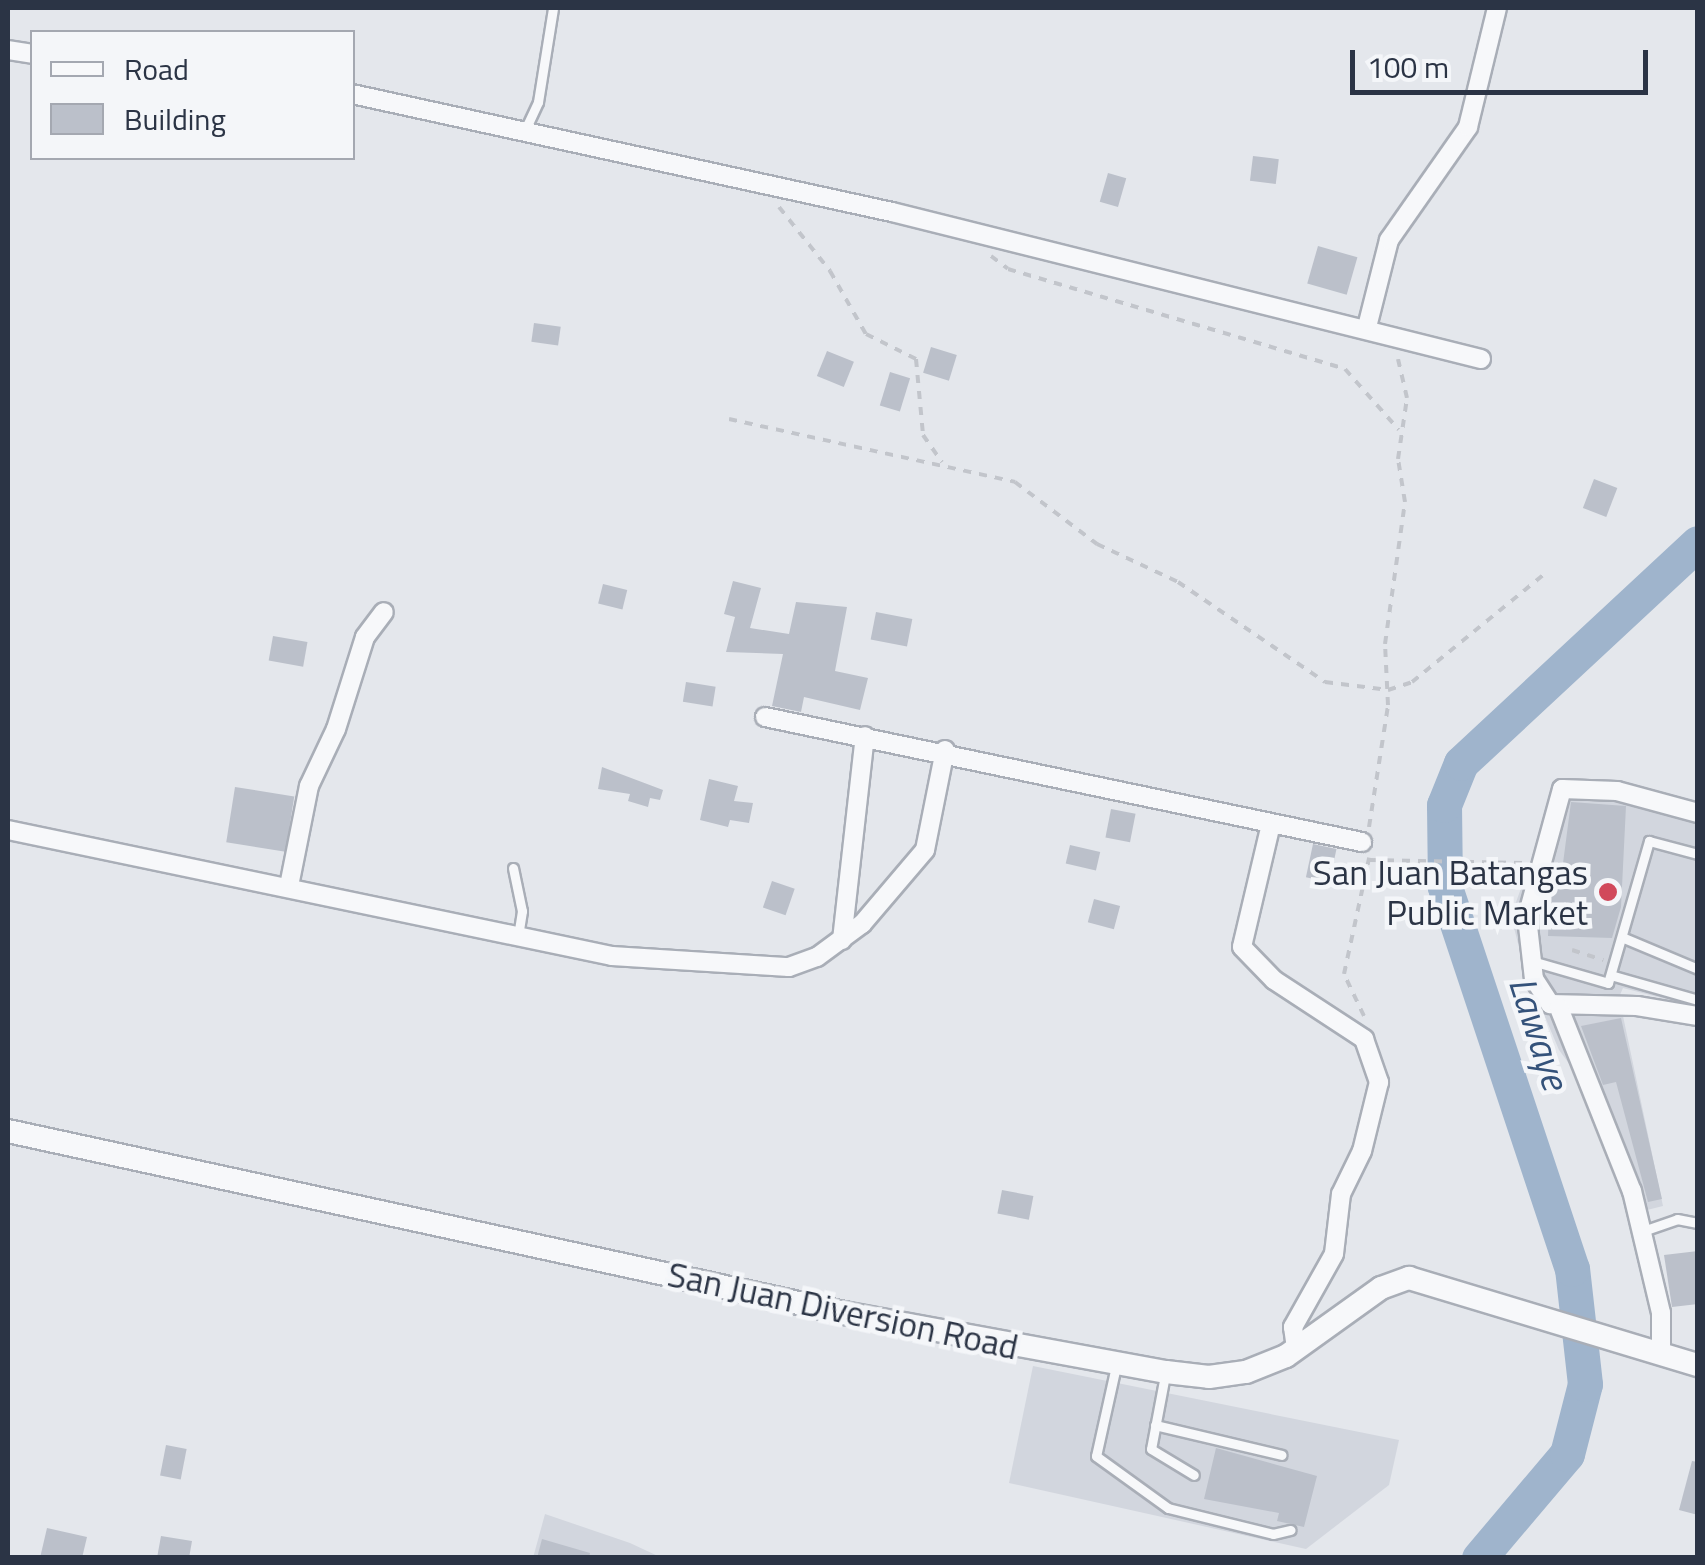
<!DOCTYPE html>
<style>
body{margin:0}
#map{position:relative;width:1705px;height:1565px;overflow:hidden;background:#e4e7ec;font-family:"Titillium Web",sans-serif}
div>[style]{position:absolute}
.built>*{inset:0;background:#d2d6de}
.river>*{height:35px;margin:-17.5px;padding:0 17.5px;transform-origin:17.5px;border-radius:17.5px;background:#9fb4cc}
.building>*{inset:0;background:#bbc0ca;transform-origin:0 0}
.path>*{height:4px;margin-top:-2px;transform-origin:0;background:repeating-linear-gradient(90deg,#c2c5cb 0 8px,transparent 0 16px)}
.roads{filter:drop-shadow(2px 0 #a9aeb7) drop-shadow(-2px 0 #a9aeb7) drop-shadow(0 2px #a9aeb7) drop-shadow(0 -2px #a9aeb7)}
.service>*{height:9px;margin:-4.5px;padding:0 4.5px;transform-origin:4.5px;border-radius:4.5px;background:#f7f8fa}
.minor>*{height:18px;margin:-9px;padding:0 9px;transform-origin:9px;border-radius:9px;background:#f7f8fa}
.tertiary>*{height:22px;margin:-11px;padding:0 11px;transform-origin:11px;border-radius:11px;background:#f7f8fa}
.dots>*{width:28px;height:28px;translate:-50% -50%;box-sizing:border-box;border:5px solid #f4f6f9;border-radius:50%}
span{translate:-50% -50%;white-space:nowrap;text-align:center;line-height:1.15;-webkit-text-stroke:9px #f4f6f9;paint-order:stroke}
.poi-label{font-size:35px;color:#2b3445}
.right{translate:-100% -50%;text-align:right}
.street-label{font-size:35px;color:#2b3445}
.water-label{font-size:38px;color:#34527a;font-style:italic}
.frame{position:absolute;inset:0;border:10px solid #2b3445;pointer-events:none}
.legend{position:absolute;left:30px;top:30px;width:325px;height:130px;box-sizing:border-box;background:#f4f6f9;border:2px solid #a4a8b1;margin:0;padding:12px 18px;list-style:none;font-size:30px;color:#2b3445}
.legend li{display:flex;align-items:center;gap:20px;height:50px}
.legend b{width:50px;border:2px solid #a4a8b1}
.scale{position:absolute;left:1350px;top:50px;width:298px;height:45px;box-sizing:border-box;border:5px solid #2b3445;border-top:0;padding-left:12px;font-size:30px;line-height:35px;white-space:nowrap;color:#2b3445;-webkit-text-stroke:8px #f4f6f9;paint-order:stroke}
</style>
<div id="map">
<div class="built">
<i style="clip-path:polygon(1554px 797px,1629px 802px,1697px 821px,1697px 1007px,1623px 988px,1619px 997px,1663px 1206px,1631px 1214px,1582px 1081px,1559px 1050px,1524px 967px,1511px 916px)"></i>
<i style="clip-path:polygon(1033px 1366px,1399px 1440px,1389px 1485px,1306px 1549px,1009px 1483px)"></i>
<i style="clip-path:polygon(545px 1514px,630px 1543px,660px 1557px,533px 1558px)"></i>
</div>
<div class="river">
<i style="left:1479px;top:1558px;width:136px;rotate:-49.8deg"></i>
<i style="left:1567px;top:1454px;width:72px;rotate:-75.6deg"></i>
<i style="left:1585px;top:1384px;width:116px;rotate:-96.4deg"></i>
<i style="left:1572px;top:1269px;width:403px;rotate:-108.4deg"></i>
<i style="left:1445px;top:887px;width:82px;rotate:-90.7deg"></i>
<i style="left:1444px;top:805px;width:45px;rotate:-68deg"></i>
<i style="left:1461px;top:763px;width:323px;rotate:-42.9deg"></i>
</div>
<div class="building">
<i style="left:1253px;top:156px;width:26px;height:25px;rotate:7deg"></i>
<i style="left:1108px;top:173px;width:19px;height:30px;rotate:16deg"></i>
<i style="left:1318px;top:246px;width:41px;height:39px;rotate:16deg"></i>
<i style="left:534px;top:323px;width:27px;height:19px;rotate:8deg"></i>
<i style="left:931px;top:347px;width:27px;height:27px;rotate:17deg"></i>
<i style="left:827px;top:351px;width:29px;height:27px;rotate:22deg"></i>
<i style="left:890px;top:372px;width:21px;height:35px;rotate:17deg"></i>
<i style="left:1594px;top:479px;width:25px;height:31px;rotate:21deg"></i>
<i style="clip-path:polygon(733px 581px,761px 588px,750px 628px,789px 634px,796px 602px,847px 607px,835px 671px,868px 678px,860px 710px,804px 697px,801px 712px,772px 706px,783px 654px,726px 652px,735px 617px,724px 614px)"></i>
<i style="left:603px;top:584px;width:25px;height:20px;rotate:14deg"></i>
<i style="left:876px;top:612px;width:37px;height:28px;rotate:11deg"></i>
<i style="left:273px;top:636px;width:35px;height:25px;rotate:10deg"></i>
<i style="left:686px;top:682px;width:30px;height:20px;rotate:9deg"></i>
<i style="clip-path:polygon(602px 767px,663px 790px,660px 800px,650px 798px,648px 807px,628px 801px,630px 794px,598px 789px)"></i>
<i style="clip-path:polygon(709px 779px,738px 786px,734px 801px,753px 803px,749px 823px,730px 820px,728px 827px,700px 820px)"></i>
<i style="left:235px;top:787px;width:60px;height:56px;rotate:9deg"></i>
<i style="clip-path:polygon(1571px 802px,1626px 806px,1621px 907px,1612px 938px,1548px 936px,1550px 880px,1553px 870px,1562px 871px)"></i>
<i style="left:1111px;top:809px;width:25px;height:29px;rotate:11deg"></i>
<i style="left:1313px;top:844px;width:24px;height:34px;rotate:12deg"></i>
<i style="left:1070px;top:845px;width:31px;height:19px;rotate:13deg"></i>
<i style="left:772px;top:881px;width:24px;height:28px;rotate:19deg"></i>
<i style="left:1094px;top:899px;width:27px;height:24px;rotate:15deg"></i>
<i style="clip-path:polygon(1621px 1018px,1662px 1199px,1648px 1202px,1616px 1082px,1603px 1085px,1581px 1026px)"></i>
<i style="left:1002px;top:1190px;width:32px;height:24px;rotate:11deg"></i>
<i style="clip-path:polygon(1698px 1251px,1698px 1304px,1672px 1307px,1664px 1255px)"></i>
<i style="left:166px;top:1445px;width:21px;height:31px;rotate:11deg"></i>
<i style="clip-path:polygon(1216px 1448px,1317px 1476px,1304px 1527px,1277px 1521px,1279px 1513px,1204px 1499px)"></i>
<i style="clip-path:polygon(1692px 1461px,1698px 1462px,1698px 1515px,1679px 1510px)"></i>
<i style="clip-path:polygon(47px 1528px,87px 1537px,82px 1558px,40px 1558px)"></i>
<i style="clip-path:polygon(161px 1536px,192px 1541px,189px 1558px,157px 1558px)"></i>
<i style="clip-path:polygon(542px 1539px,590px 1553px,589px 1558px,537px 1558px)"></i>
</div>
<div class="path">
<i style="left:779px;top:207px;width:82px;rotate:51.4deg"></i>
<i style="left:830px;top:271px;width:73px;rotate:60.3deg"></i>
<i style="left:866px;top:334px;width:56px;rotate:26.6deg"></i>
<i style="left:916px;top:359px;width:76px;rotate:84.7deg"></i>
<i style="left:923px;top:435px;width:33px;rotate:55deg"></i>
<i style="left:991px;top:256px;width:21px;rotate:37deg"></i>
<i style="left:1008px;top:269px;width:352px;rotate:16.5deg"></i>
<i style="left:1345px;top:369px;width:81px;rotate:48.5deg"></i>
<i style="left:729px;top:419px;width:293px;rotate:12.4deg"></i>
<i style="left:1015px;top:482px;width:103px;rotate:37.1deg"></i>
<i style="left:1097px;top:544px;width:89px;rotate:25.1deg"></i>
<i style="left:1178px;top:582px;width:178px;rotate:34.2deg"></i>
<i style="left:1325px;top:682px;width:64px;rotate:7.2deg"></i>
<i style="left:1388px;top:690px;width:25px;rotate:-18deg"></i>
<i style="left:1412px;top:682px;width:174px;rotate:-39.2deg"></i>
<i style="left:1369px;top:827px;width:123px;rotate:-81.1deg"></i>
<i style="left:1388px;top:705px;width:61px;rotate:-92.8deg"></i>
<i style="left:1385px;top:644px;width:143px;rotate:-82deg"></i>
<i style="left:1405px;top:502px;width:44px;rotate:-99.2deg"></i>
<i style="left:1398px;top:459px;width:62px;rotate:-81.6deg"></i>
<i style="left:1407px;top:398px;width:40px;rotate:-103deg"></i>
<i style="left:1370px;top:860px;width:154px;rotate:1.1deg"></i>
<i style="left:1572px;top:950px;width:33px;rotate:18deg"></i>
<i style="left:1364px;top:1016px;width:47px;rotate:-115.5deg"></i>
<i style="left:1344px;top:974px;width:119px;rotate:-77.8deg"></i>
</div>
<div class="roads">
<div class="service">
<i style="left:525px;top:130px;width:31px;rotate:-65deg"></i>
<i style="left:538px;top:102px;width:95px;rotate:-80.9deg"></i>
<i style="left:513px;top:868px;width:44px;rotate:78.2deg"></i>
<i style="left:522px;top:911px;width:24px;rotate:99deg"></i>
<i style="left:1624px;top:938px;width:80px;rotate:22.7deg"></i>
<i style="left:1532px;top:961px;width:79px;rotate:16.1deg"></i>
<i style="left:1608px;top:983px;width:148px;rotate:-73.9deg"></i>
<i style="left:1649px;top:841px;width:51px;rotate:14.9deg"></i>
<i style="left:1614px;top:976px;width:87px;rotate:15.9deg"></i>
<i style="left:1643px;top:1231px;width:36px;rotate:-19deg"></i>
<i style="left:1677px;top:1219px;width:21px;rotate:11deg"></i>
<i style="left:1116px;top:1366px;width:92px;rotate:102.5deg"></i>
<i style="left:1096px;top:1456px;width:89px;rotate:35.8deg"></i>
<i style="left:1168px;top:1508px;width:108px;rotate:13.9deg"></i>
<i style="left:1273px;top:1534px;width:18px;rotate:-13deg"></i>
<i style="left:1165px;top:1375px;width:75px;rotate:100.7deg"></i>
<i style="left:1151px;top:1449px;width:50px;rotate:31.2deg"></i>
<i style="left:1155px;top:1425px;width:130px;rotate:13.3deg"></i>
</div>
<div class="minor">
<i style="left:8px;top:50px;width:24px;rotate:9deg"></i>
<i style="left:352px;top:94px;width:553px;rotate:12.33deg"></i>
<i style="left:892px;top:212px;width:607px;rotate:14.01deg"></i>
<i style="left:1367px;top:327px;width:90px;rotate:-75.8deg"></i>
<i style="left:1389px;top:240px;width:138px;rotate:-55deg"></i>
<i style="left:1468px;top:127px;width:122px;rotate:-76.3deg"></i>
<i style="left:765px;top:717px;width:610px;rotate:11.83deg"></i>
<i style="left:1698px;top:813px;width:84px;rotate:-164.8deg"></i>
<i style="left:1617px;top:791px;width:55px;rotate:-177.9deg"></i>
<i style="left:1562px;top:789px;width:133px;rotate:105.3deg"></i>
<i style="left:1527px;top:917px;width:62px;rotate:83.6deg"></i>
<i style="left:1534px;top:979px;width:30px;rotate:57deg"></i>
<i style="left:1550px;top:1004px;width:87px;rotate:1.3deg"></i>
<i style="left:1637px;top:1006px;width:62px;rotate:9.3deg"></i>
<i style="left:1271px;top:824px;width:126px;rotate:103.3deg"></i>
<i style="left:1242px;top:947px;width:46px;rotate:45.9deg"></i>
<i style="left:1274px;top:980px;width:108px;rotate:33.2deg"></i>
<i style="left:1364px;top:1039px;width:46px;rotate:70.8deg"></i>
<i style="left:1379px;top:1082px;width:71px;rotate:103.8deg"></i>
<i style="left:1362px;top:1151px;width:48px;rotate:116deg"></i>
<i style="left:1341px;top:1194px;width:60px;rotate:96.7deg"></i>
<i style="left:1334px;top:1254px;width:84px;rotate:119.3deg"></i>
<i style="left:1293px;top:1327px;width:22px;rotate:82deg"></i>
<i style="left:8px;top:830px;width:617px;rotate:11.78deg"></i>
<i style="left:612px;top:956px;width:177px;rotate:3.6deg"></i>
<i style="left:789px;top:967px;width:30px;rotate:-20deg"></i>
<i style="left:817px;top:957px;width:56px;rotate:-36.3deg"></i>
<i style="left:862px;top:924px;width:97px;rotate:-49.6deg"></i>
<i style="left:925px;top:850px;width:102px;rotate:-78.7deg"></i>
<i style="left:289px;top:886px;width:102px;rotate:-78.7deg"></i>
<i style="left:309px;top:786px;width:63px;rotate:-64.7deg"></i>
<i style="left:336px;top:729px;width:96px;rotate:-72.5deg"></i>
<i style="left:365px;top:637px;width:31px;rotate:-53deg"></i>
<i style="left:842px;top:940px;width:205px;rotate:-83.6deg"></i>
<i style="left:1559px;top:1008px;width:197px;rotate:68.3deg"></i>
<i style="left:1632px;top:1191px;width:125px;rotate:76.6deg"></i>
<i style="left:1661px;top:1313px;width:42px;rotate:90deg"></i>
</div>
<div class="tertiary">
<i style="left:8px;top:1131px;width:856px;rotate:12.28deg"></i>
<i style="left:844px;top:1313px;width:327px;rotate:10.4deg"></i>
<i style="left:1166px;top:1372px;width:43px;rotate:6.6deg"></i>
<i style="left:1209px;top:1377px;width:37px;rotate:-8deg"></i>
<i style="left:1246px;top:1372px;width:43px;rotate:-21.8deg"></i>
<i style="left:1286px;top:1356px;width:117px;rotate:-35.6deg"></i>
<i style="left:1381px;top:1288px;width:30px;rotate:-20deg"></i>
<i style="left:1409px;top:1278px;width:302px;rotate:16.8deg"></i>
</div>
</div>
<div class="dots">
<i style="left:1608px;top:892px;background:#d1495b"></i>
</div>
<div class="poi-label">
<span class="right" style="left:1588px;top:892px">San Juan Batangas<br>Public Market</span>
</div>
<div class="street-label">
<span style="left:843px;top:1310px;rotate:12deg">San Juan Diversion Road</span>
</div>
<div class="water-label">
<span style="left:1539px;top:1033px;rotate:72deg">Lawaye</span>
</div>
<div class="frame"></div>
<ul class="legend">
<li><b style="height:12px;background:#f7f8fa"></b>Road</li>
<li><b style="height:28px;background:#bbc0ca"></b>Building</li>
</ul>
<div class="scale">100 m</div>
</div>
